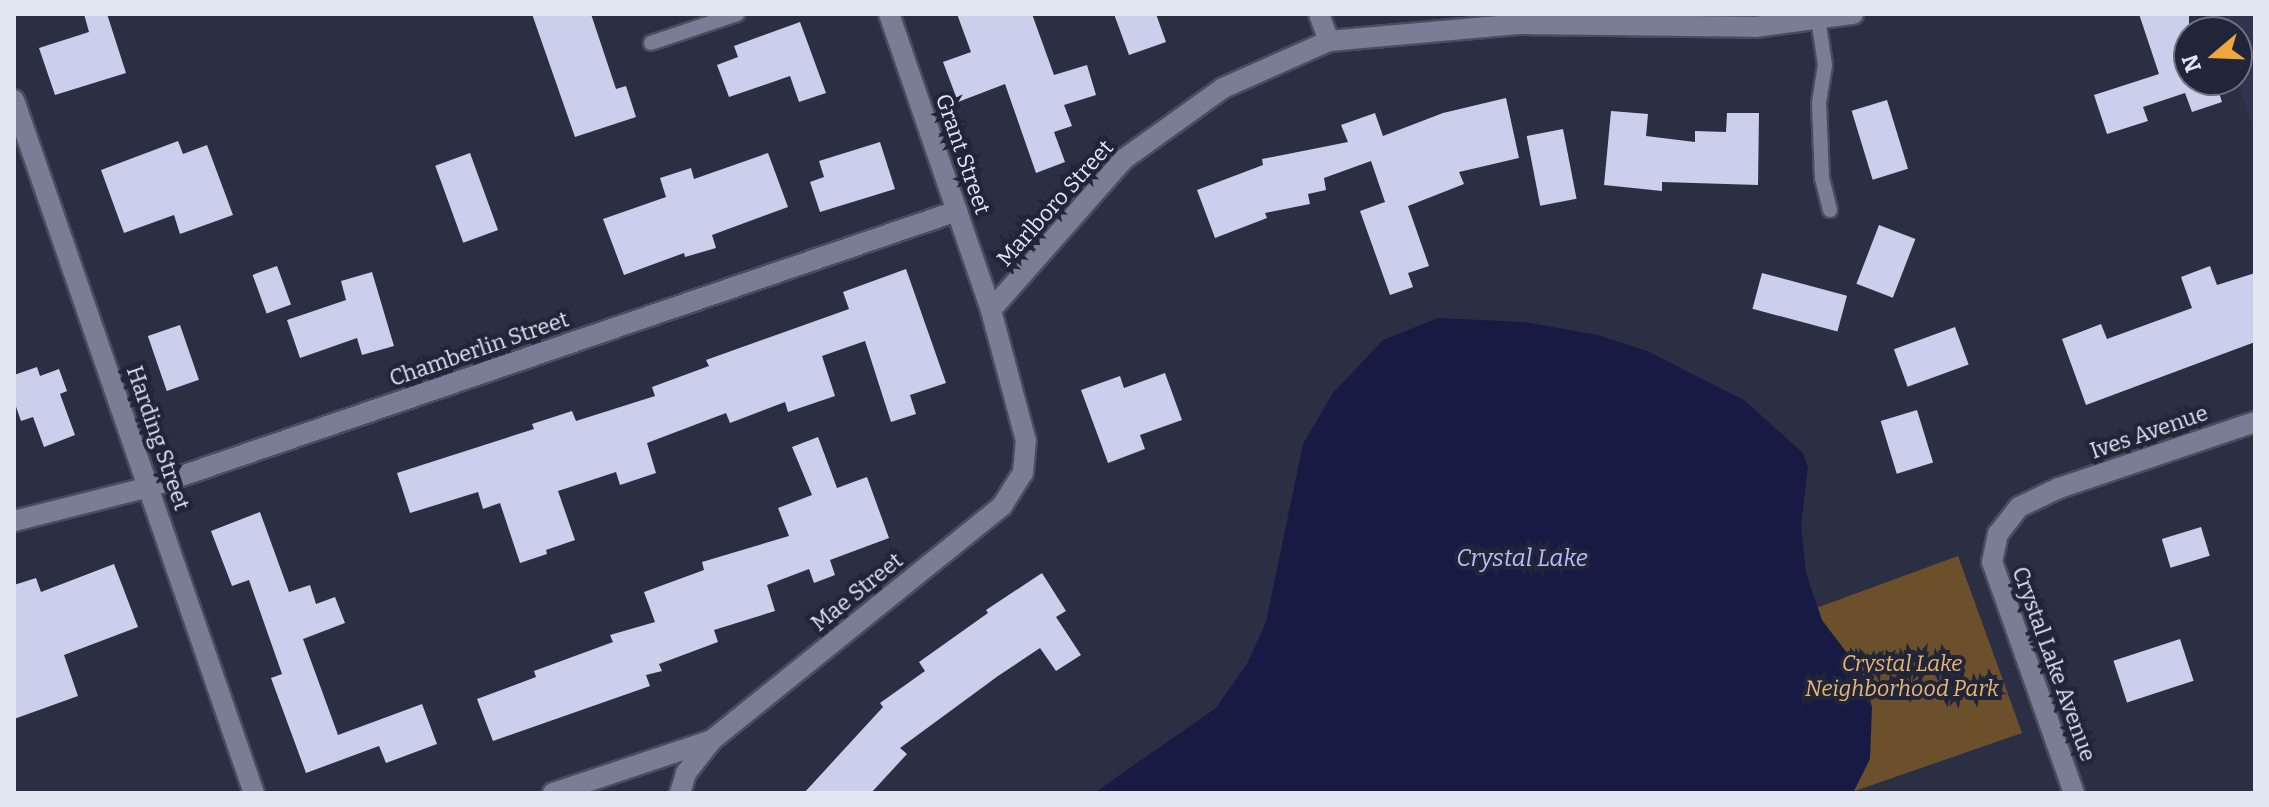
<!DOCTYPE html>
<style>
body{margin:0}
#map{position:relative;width:2269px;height:807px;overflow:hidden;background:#2b2f43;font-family:Bitter,serif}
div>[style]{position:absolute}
.built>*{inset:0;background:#30344f}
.green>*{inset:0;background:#6c502b}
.water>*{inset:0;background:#171a42}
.building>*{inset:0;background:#cad0eb;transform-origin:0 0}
.roads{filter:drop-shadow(2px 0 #4a4d5e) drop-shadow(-2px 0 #4a4d5e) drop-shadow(0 2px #4a4d5e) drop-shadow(0 -2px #4a4d5e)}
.lane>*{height:14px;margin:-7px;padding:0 7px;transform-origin:7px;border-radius:7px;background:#797e96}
.street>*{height:20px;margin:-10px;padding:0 10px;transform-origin:10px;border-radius:10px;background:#797e96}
.secondary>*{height:20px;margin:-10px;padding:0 10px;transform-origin:10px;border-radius:10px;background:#797e96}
span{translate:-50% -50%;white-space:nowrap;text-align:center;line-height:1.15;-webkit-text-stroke:8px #212539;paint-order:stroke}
.street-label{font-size:22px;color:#e3e6f3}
.park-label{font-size:22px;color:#e9b571;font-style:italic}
.water-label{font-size:24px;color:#b4c0fa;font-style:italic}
.frame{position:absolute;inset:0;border:16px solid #e3e6f3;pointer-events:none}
.north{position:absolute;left:2173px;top:16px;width:80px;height:80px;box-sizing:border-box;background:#212539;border:2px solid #6f7283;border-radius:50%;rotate:251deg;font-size:22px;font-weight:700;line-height:32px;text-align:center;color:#e3e6f3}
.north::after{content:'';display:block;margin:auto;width:28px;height:36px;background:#efa73d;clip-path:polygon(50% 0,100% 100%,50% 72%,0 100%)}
</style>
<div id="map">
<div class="built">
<i style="clip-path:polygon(2215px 14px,2255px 14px,2255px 134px,2237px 80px,2237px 32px,2221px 32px)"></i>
</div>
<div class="green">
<i style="clip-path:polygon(1958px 556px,2022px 733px,1849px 793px,1724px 793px,1748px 633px)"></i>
</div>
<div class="water">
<i style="clip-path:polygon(1438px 318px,1524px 322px,1598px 335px,1647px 351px,1744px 400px,1803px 453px,1808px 468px,1801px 526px,1806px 573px,1822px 620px,1863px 674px,1872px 707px,1870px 759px,1853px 793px,1094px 793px,1216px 708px,1247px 664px,1266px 622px,1303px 444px,1333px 393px,1383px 340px)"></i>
</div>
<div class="building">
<i style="clip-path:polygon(84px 14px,107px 14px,126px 73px,55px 95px,39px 48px,89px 32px)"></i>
<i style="clip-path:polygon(532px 14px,591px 14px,616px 89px,626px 86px,636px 117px,575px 137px)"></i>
<i style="clip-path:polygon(957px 14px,1032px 14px,1054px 75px,1087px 65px,1096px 95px,1064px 105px,1072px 126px,1054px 132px,1065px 162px,1036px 173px,1005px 84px,958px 102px,943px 62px,971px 52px)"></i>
<i style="clip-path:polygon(1114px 14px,1156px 14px,1166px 42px,1129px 55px)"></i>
<i style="clip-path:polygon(2139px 14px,2189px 14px,2189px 80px,2215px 80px,2222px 102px,2192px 112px,2185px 93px,2143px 107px,2148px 121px,2107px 134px,2094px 95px,2159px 74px)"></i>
<i style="clip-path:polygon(800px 22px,826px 93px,799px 102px,790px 76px,729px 97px,717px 65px,738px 57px,734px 46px)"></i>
<i style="clip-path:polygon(1506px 98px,1519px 158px,1459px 172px,1464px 184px,1408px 206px,1429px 266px,1408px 273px,1413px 287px,1390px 295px,1360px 211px,1385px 202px,1371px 161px,1324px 178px,1326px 190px,1308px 194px,1310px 204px,1265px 213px,1267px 218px,1215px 238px,1197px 190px,1263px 165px,1262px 159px,1348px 142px,1341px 125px,1375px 113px,1383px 136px,1443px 113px)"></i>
<i style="left:1887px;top:100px;width:72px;height:37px;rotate:73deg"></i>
<i style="clip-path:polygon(1611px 111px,1648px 114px,1646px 136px,1695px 142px,1695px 131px,1726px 132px,1727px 113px,1759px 113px,1758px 185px,1662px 182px,1662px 191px,1604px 185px)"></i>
<i style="left:1563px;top:129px;width:71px;height:37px;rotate:79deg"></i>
<i style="clip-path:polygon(178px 141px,183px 154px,207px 145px,233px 215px,180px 234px,174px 215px,124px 233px,101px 170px)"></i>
<i style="clip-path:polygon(880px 142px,895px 189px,820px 212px,810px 182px,824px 177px,819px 161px)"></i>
<i style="left:470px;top:153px;width:82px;height:37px;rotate:70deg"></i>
<i style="clip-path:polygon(768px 153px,788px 207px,712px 235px,716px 248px,685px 257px,684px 253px,624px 275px,603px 219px,666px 197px,660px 178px,691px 168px,694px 179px)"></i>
<i style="left:1879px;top:225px;width:39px;height:63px;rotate:21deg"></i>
<i style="left:277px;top:266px;width:41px;height:26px;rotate:70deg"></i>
<i style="clip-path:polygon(2210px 266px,2217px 285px,2255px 273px,2255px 342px,2086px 405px,2062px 339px,2101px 324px,2107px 339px,2192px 308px,2181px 277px)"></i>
<i style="clip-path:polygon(906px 269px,946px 383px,910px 395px,916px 414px,891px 422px,865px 341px,822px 356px,835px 396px,788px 412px,785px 402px,730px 423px,726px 413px,647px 443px,656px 473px,620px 485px,616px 472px,558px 491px,575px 540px,546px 550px,547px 554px,520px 563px,500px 503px,483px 509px,478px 492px,410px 513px,397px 473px,534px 429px,532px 424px,572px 411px,576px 421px,655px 396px,652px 387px,709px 366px,706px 360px,849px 309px,843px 292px)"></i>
<i style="clip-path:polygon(372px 272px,394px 346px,362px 355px,357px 338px,300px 358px,287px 320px,346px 300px,341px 281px)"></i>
<i style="left:1762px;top:273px;width:88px;height:37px;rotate:15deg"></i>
<i style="left:180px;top:325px;width:58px;height:34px;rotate:71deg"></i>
<i style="left:1955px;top:327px;width:40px;height:65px;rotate:70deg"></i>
<i style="clip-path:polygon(37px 367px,40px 376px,59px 369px,67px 391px,60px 394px,75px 435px,44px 447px,33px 417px,21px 421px,14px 401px,14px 375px)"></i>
<i style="clip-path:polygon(1165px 373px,1182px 420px,1140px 435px,1145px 449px,1108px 463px,1081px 390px,1120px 376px,1124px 388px)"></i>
<i style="left:1917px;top:410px;width:55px;height:38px;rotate:73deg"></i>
<i style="clip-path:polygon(818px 437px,837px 488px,867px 477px,889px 538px,830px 560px,835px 575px,814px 583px,809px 569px,767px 585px,775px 611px,714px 630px,718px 642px,659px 664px,662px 671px,646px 675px,650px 686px,493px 741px,477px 699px,536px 677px,534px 671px,613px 642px,610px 635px,655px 622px,644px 592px,704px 570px,702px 562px,789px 536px,778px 508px,812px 495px,792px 447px)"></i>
<i style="clip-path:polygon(260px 512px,289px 592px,310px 585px,316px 604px,335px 597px,345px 623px,303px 639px,338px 735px,422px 704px,437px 744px,386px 763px,379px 746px,306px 773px,271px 678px,282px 674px,249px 580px,232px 586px,211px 531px)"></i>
<i style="left:2201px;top:527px;width:30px;height:41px;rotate:73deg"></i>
<i style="clip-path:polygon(114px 564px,138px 627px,64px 655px,78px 696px,14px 719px,14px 585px,36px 578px,41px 592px)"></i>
<i style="clip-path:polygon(1042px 573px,1066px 611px,1056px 617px,1081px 655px,1056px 671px,1040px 648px,998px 676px,900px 748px,907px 754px,871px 793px,804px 793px,883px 707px,880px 703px,925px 671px,919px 662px,988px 613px,986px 610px)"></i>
<i style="left:2180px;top:639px;width:44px;height:70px;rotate:72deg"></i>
</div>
<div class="roads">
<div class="lane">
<i style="left:1818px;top:18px;width:48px;rotate:81.5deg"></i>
<i style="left:1825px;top:65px;width:38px;rotate:99deg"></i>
<i style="left:1819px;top:103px;width:75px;rotate:87.7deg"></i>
<i style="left:1822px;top:178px;width:33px;rotate:76deg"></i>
<i style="left:651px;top:43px;width:91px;rotate:-18.6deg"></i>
</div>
<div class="street">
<i style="left:1319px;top:14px;width:29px;rotate:70deg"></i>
<i style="left:14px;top:100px;width:733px;rotate:70.9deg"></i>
<i style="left:991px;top:310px;width:201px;rotate:-48.6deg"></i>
<i style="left:1124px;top:159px;width:122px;rotate:-35.6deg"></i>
<i style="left:1223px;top:88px;width:116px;rotate:-23.9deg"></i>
<i style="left:1329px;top:41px;width:193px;rotate:-5.1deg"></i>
<i style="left:1521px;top:24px;width:234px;rotate:0.7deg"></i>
<i style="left:1755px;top:27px;width:99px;rotate:-7.6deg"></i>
<i style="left:14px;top:521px;width:139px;rotate:-14.1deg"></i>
<i style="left:149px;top:487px;width:854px;rotate:-18.86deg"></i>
<i style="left:553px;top:793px;width:168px;rotate:-18.4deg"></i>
<i style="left:2074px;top:793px;width:245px;rotate:-109.5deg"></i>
<i style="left:1992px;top:562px;width:29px;rotate:-78deg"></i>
<i style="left:1998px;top:534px;width:34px;rotate:-52deg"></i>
<i style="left:2019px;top:507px;width:44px;rotate:-25.4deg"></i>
<i style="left:2059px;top:488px;width:207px;rotate:-18.6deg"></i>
</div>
<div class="secondary">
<i style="left:680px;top:793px;width:21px;rotate:-73deg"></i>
<i style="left:686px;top:773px;width:42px;rotate:-51.8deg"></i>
<i style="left:712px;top:740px;width:373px;rotate:-38.9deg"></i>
<i style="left:1002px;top:506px;width:39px;rotate:-58deg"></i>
<i style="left:1023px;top:473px;width:32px;rotate:-85deg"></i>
<i style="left:1026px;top:441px;width:136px;rotate:-105deg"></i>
<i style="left:991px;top:310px;width:313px;rotate:-109deg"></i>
</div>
</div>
<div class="street-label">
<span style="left:963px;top:154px;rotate:71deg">Grant Street</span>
<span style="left:1055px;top:203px;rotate:-48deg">Marlboro Street</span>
<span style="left:479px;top:349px;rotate:-19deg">Chamberlin Street</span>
<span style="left:2149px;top:432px;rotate:-19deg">Ives Avenue</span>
<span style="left:158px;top:438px;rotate:71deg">Harding Street</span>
<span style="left:857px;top:592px;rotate:-39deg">Mae Street</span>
<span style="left:2054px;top:664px;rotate:70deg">Crystal Lake Avenue</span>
</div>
<div class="park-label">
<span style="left:1902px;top:676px">Crystal Lake<br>Neighborhood Park</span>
</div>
<div class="water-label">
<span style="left:1522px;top:559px">Crystal Lake</span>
</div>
<div class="frame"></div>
<div class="north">N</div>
</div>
